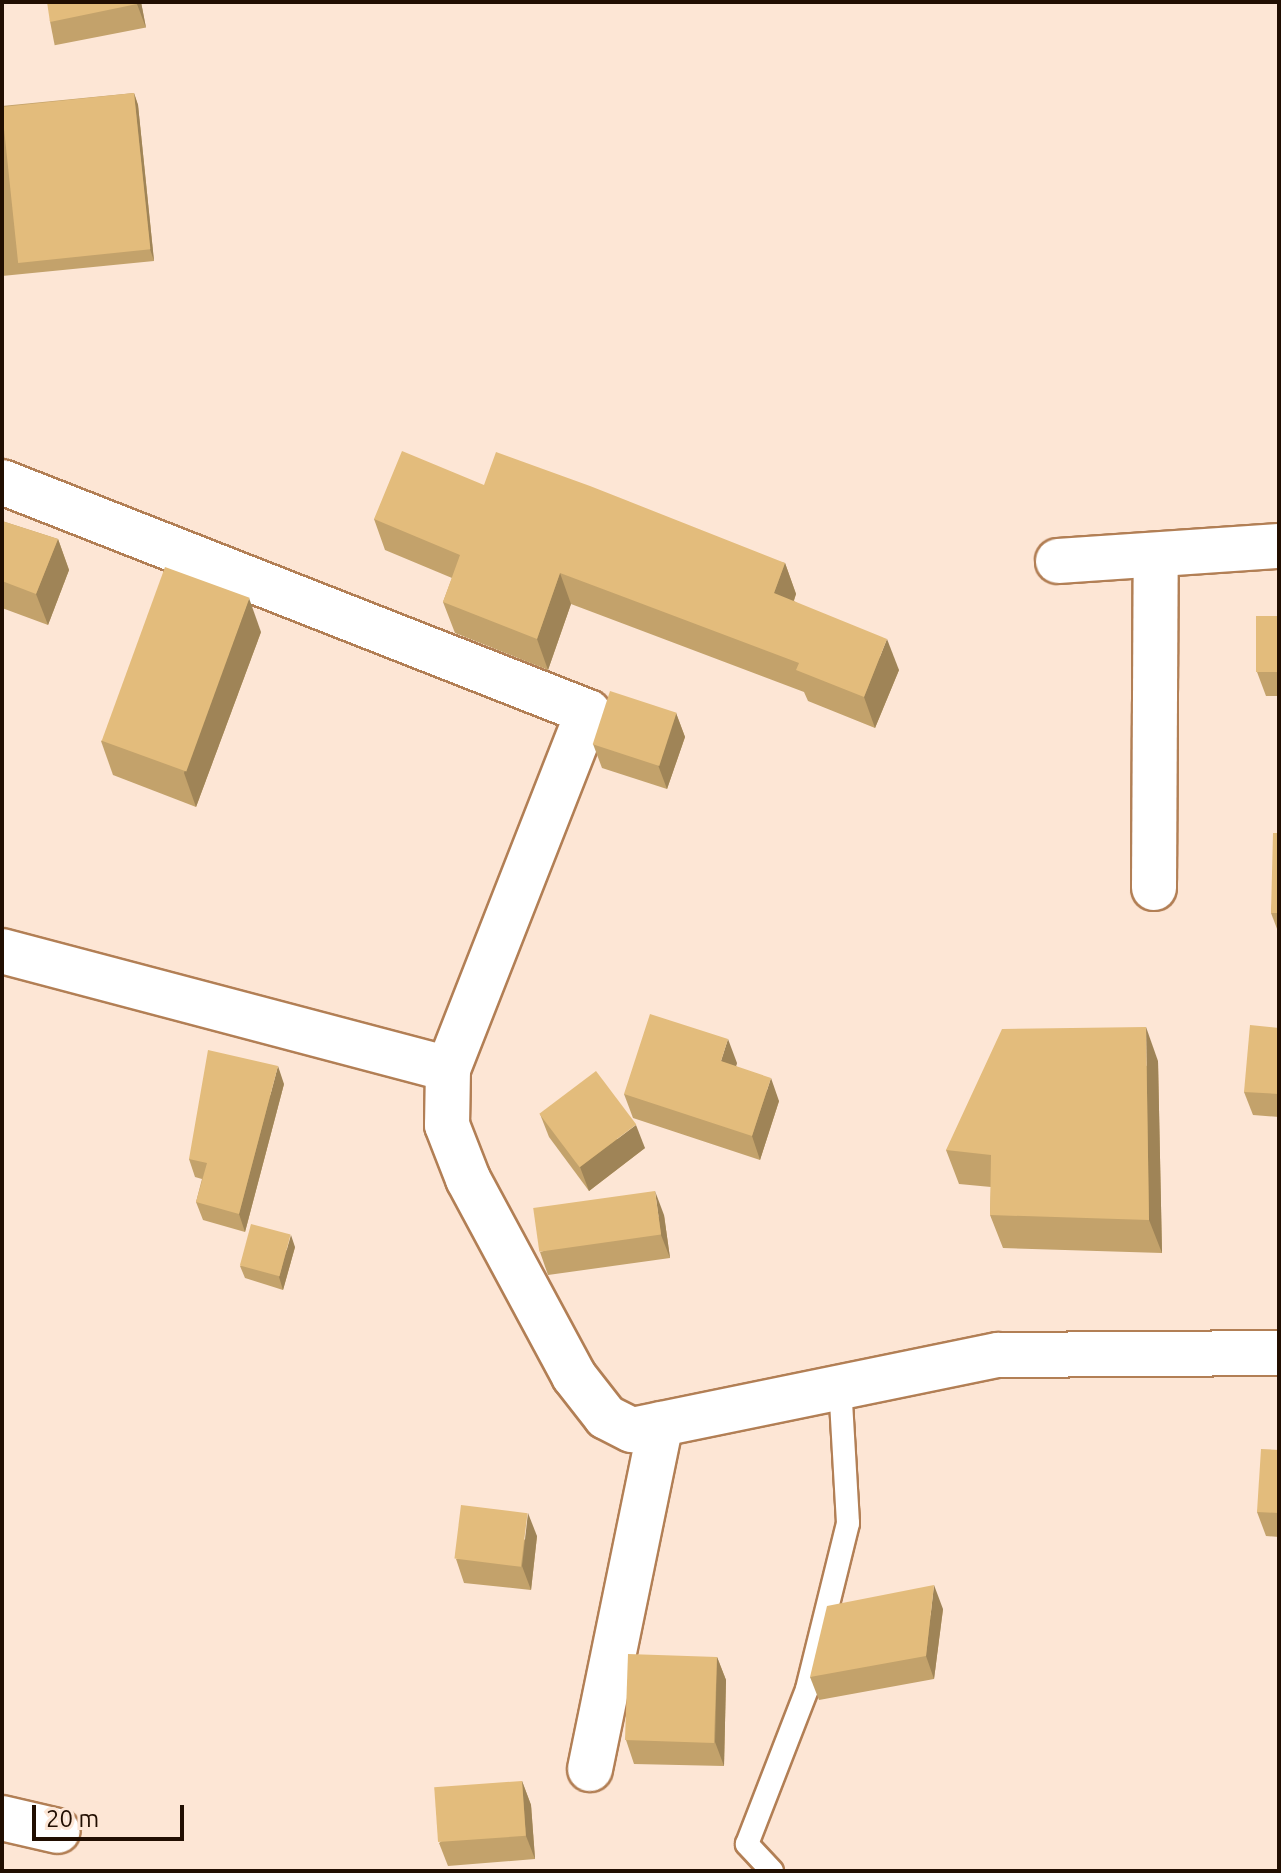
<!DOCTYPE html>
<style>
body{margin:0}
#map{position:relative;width:1281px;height:1873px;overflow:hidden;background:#fde6d5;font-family:Ubuntu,sans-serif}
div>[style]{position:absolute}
.roads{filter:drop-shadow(2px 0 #b27f55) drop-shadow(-2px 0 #b27f55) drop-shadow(0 2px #b27f55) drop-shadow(0 -2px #b27f55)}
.service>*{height:22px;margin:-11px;padding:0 11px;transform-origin:11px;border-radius:11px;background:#fff}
.minor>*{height:44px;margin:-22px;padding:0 22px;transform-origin:22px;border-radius:22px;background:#fff}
.wall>*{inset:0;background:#c3a26b;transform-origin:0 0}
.shaded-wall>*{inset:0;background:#9f8457}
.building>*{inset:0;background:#e3bc7c;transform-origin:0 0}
span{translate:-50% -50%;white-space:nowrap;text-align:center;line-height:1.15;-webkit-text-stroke:8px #fde6d5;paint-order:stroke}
.frame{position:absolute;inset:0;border:4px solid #210e01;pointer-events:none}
.scale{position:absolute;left:32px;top:1805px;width:152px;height:36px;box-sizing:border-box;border:4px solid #210e01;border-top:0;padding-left:10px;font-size:24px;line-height:28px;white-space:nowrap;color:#210e01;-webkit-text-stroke:6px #fde6d5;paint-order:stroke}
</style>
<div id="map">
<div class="roads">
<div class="service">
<i style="left:772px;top:1871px;width:37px;rotate:-133deg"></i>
<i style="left:747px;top:1844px;width:166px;rotate:-68.8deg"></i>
<i style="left:807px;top:1689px;width:171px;rotate:-76.1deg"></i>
<i style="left:848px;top:1523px;width:138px;rotate:-93.3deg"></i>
</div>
<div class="minor">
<i style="left:2px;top:482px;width:630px;rotate:21.43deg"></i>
<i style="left:588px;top:712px;width:383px;rotate:111.4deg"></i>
<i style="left:448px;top:1069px;width:56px;rotate:91deg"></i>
<i style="left:447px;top:1125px;width:58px;rotate:68.7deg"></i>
<i style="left:468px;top:1179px;width:224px;rotate:61.7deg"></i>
<i style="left:574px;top:1376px;width:52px;rotate:52deg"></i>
<i style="left:606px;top:1417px;width:29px;rotate:27deg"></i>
<i style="left:632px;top:1430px;width:374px;rotate:-11.6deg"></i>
<i style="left:998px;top:1355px;width:281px;rotate:-0.4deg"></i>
<i style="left:1058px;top:561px;width:222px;rotate:-3.9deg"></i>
<i style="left:1154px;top:888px;width:333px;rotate:-89.7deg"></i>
<i style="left:2px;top:951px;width:461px;rotate:14.8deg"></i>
<i style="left:590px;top:1769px;width:352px;rotate:-78.4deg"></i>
<i style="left:2px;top:1818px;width:57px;rotate:13.1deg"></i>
</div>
</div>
<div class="wall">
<i style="left:141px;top:2px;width:26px;height:93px;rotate:79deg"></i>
<i style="clip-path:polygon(134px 93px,138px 105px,154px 261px,2px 276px,2px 106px)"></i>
<i style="clip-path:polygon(484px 485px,785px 563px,796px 594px,794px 601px,899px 670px,875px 728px,808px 701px,804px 692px,571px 604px,548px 670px,455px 633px,443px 602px,452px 578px,385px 550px,374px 519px)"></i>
<i style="clip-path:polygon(2px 521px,58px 539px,69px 570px,48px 625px,2px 608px)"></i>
<i style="clip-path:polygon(1279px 616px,1279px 696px,1266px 696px,1257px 672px)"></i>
<i style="clip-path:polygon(261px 632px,196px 807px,113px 775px,101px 741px)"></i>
<i style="clip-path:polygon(676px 713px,685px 737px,667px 789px,602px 768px,593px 744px)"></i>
<i style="clip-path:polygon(1279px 833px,1279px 934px,1271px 913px)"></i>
<i style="clip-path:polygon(1279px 1028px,1279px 1117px,1253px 1115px,1244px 1092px)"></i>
<i style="clip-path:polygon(1158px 1061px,1162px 1253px,1003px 1248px,990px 1215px,991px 1187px,959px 1184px,946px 1150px)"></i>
<i style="clip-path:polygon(737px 1063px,736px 1066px,779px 1101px,760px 1160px,633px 1118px,624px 1094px)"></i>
<i style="clip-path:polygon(284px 1084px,245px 1232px,203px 1220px,196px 1202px,202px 1179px,195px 1177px,189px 1159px)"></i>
<i style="clip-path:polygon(540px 1114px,645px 1148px,589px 1191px,549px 1137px)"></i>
<i style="clip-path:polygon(664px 1215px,670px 1258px,548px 1275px,540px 1252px)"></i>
<i style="clip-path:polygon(295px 1247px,283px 1290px,245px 1278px,240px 1266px)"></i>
<i style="clip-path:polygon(1279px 1450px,1279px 1537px,1266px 1536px,1257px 1512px)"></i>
<i style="clip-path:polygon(537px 1536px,531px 1590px,464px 1583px,456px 1559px)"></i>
<i style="clip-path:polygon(943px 1609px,934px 1679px,819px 1700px,810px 1677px)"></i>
<i style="clip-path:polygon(717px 1657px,726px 1680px,724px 1766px,634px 1764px,626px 1740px)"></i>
<i style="clip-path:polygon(522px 1781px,531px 1805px,535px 1859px,448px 1866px,439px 1843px)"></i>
</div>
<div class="shaded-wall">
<i style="clip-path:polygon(137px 2px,141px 2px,146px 28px,137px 4px)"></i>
<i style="clip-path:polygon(134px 93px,138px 105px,154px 261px,150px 249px)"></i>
<i style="clip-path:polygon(58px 539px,69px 570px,48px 625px,36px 594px)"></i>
<i style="clip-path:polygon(785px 563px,796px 594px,785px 624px,774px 593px)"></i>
<i style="clip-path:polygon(560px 573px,571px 604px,548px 670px,537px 639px)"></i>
<i style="clip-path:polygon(249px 598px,261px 632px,196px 807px,184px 773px)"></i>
<i style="clip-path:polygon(887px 639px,899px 670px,875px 728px,864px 697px)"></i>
<i style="clip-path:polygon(676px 713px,685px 737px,667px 789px,658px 765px)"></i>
<i style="clip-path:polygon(1146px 1027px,1158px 1061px,1162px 1253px,1149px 1220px)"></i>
<i style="clip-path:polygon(728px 1039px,737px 1063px,730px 1085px,721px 1061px)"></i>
<i style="clip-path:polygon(278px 1066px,284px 1084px,245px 1232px,239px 1214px)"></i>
<i style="clip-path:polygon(771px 1078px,779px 1101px,760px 1160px,752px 1136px)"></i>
<i style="clip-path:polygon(636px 1125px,645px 1148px,589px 1191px,580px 1167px)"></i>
<i style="clip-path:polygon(655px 1191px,664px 1215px,670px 1258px,661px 1235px)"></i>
<i style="clip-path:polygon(291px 1235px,295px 1247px,283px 1290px,279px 1277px)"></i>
<i style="clip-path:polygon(528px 1513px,537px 1536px,531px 1590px,522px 1566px)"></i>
<i style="clip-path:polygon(934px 1585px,943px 1609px,934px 1679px,926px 1656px)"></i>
<i style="clip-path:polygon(717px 1657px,726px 1680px,724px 1766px,715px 1742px)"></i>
<i style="clip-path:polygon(522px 1781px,531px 1805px,535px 1859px,526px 1836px)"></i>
</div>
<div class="building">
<i style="clip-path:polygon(47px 2px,137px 2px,137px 4px,50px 22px)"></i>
<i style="left:134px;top:93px;width:157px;height:133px;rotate:84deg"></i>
<i style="clip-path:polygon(402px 451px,484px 485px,496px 452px,590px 486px,785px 563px,774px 593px,887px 639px,864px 697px,796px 670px,799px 663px,560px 573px,537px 639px,443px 602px,460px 555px,374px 519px)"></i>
<i style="clip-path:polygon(2px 521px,58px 539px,36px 594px,2px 581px)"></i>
<i style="left:165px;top:567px;width:90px;height:185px;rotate:20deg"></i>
<i style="left:1256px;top:616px;width:23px;height:56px"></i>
<i style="left:610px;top:691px;width:70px;height:56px;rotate:18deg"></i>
<i style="clip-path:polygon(1273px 833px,1279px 833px,1279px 913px,1271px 913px)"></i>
<i style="clip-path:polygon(650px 1014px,728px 1039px,721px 1061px,771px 1078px,752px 1136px,624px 1094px)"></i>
<i style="clip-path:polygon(1250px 1025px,1279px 1028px,1279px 1094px,1244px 1092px)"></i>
<i style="clip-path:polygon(1146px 1027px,1149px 1220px,990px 1215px,991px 1155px,946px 1150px,1002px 1029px)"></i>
<i style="clip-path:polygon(208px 1050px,278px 1066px,239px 1214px,196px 1202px,207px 1163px,189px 1159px)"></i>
<i style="left:596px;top:1071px;width:67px;height:71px;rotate:53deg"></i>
<i style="left:655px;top:1191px;width:44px;height:123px;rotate:82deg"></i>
<i style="left:251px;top:1224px;width:41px;height:43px;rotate:15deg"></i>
<i style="clip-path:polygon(1261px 1449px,1279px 1450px,1279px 1513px,1257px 1512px)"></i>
<i style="left:461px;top:1505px;width:67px;height:54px;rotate:7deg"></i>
<i style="clip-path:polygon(934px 1585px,926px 1656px,810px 1677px,827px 1606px)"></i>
<i style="left:628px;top:1654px;width:89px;height:86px;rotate:2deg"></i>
<i style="left:522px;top:1781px;width:55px;height:88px;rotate:86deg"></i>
</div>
<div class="frame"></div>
<div class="scale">20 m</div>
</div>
